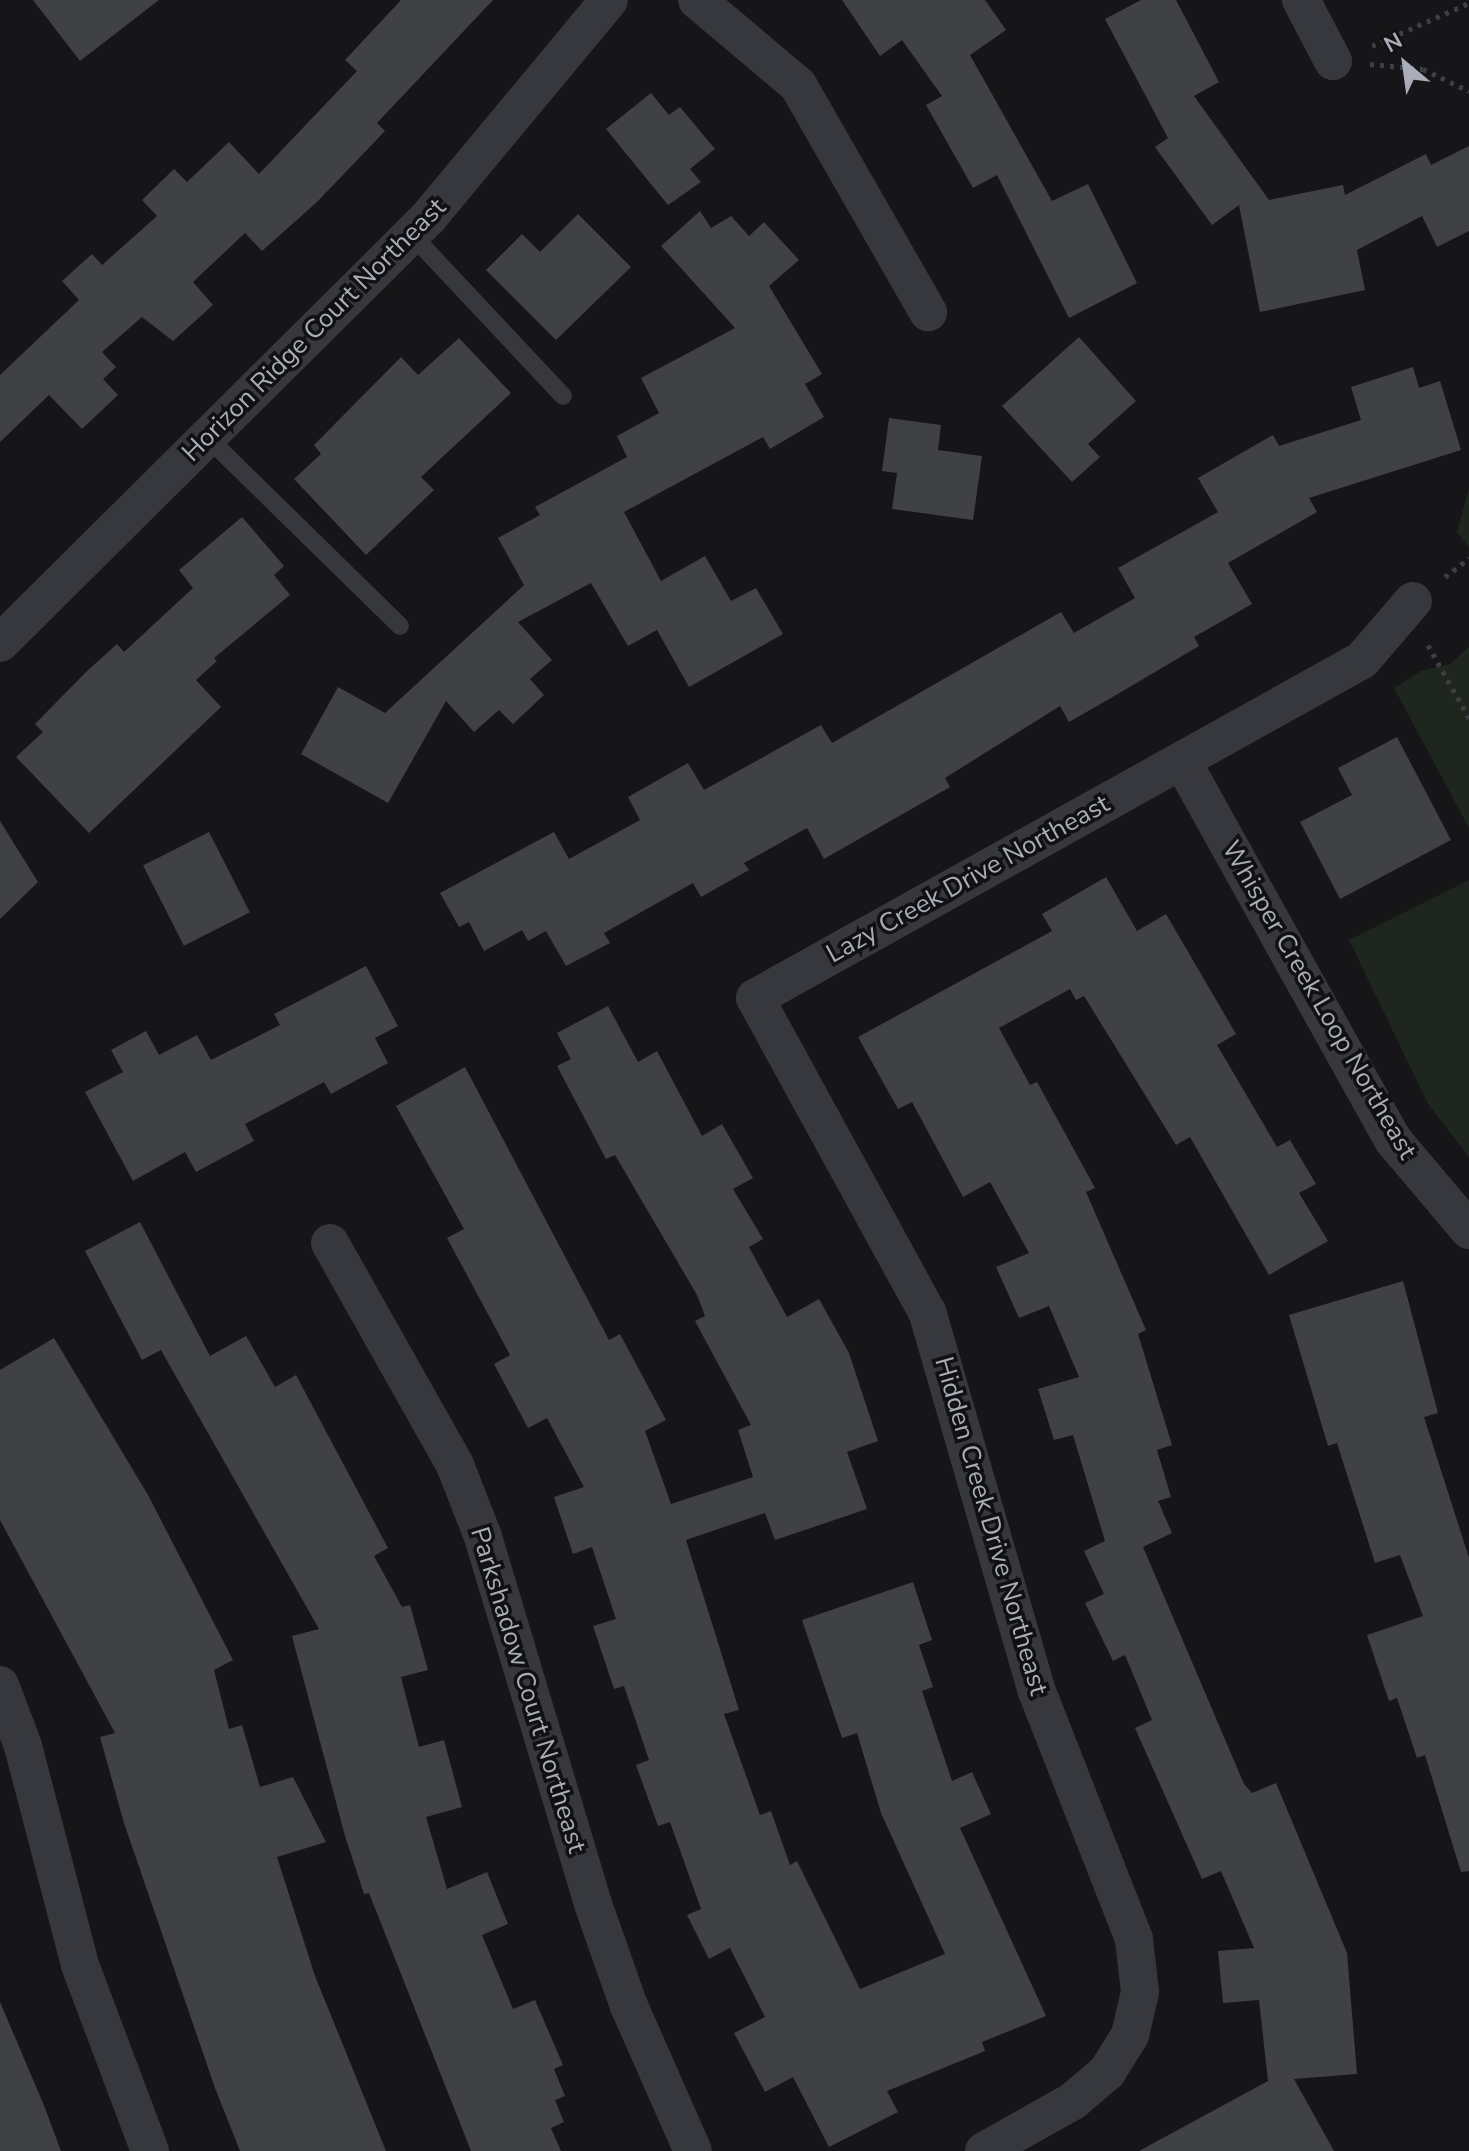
<!DOCTYPE html>
<style>
body{margin:0}
#map{position:relative;width:1469px;height:2151px;overflow:hidden;background:#161618;font-family:"Nunito Sans",sans-serif}
div>[style]{position:absolute}
.green>*{inset:0;background:#1e261f}
.building>*{inset:0;background:#404145;transform-origin:0 0}
.path>*{height:5px;margin-top:-2.5px;transform-origin:0;background:repeating-linear-gradient(90deg,#3d3f44 0 4px,transparent 0 10px)}
.lane>*{height:18px;margin:-9px;padding:0 9px;transform-origin:9px;border-radius:9px;background:#37383d}
.street>*{height:38px;margin:-19px;padding:0 19px;transform-origin:19px;border-radius:19px;background:#37383d}
span{translate:-50% -50%;white-space:nowrap;text-align:center;line-height:1.15;-webkit-text-stroke:7px #111113;paint-order:stroke}
.street-label{font-size:26px;color:#a8adb8}
.north{position:absolute;left:1365px;top:24px;width:80px;height:80px;-webkit-text-stroke:6px #111113;paint-order:stroke;rotate:331deg;font-size:22px;font-weight:700;line-height:32px;text-align:center;color:#a8adb8}
.north::after{content:'';display:block;margin:auto;width:28px;height:36px;background:#a8adb8;clip-path:polygon(50% 0,100% 100%,50% 72%,0 100%)}
</style>
<div id="map">
<div class="green">
<i style="clip-path:polygon(1469px 488px,1469px 548px,1457px 532px)"></i>
<i style="clip-path:polygon(1469px 647px,1469px 828px,1394px 688px,1421px 671px,1450px 664px)"></i>
<i style="clip-path:polygon(1469px 880px,1469px 1157px,1428px 1104px,1349px 940px)"></i>
</div>
<div class="building">
<i style="clip-path:polygon(33px 0,159px 0,80px 61px)"></i>
<i style="clip-path:polygon(401px 0,493px 0,377px 123px,385px 131px,317px 202px,262px 251px,245px 233px,193px 282px,213px 305px,173px 341px,142px 317px,102px 352px,116px 367px,103px 379px,118px 395px,82px 429px,49px 395px,0 442px,0 375px,79px 300px,62px 281px,92px 254px,102px 265px,157px 216px,142px 200px,174px 169px,187px 182px,229px 142px,259px 174px,357px 71px,345px 60px)"></i>
<i style="clip-path:polygon(842px 0,985px 0,1006px 30px,970px 55px,1052px 201px,1088px 184px,1137px 283px,1069px 318px,997px 175px,973px 188px,926px 105px,942px 96px,902px 40px,880px 56px)"></i>
<i style="clip-path:polygon(1141px 0,1176px 0,1219px 82px,1194px 96px,1269px 200px,1343px 185px,1345px 195px,1426px 154px,1431px 165px,1469px 146px,1469px 231px,1437px 247px,1422px 216px,1357px 250px,1365px 290px,1260px 312px,1239px 205px,1212px 225px,1155px 147px,1168px 138px,1105px 19px)"></i>
<i style="clip-path:polygon(651px 93px,669px 115px,680px 107px,715px 149px,690px 169px,701px 182px,668px 205px,606px 129px)"></i>
<i style="clip-path:polygon(700px 211px,711px 228px,731px 216px,749px 236px,764px 222px,799px 260px,769px 286px,822px 374px,805px 384px,824px 417px,770px 449px,763px 437px,624px 512px,661px 581px,705px 556px,731px 601px,756px 588px,783px 634px,689px 687px,657px 630px,628px 646px,591px 583px,518px 622px,552px 660px,530px 679px,544px 695px,513px 724px,499px 710px,474px 732px,446px 701px,388px 803px,301px 754px,338px 687px,385px 713px,524px 585px,498px 538px,540px 515px,535px 507px,627px 457px,617px 436px,659px 413px,641px 378px,735px 328px,661px 246px)"></i>
<i style="clip-path:polygon(578px 214px,631px 267px,556px 340px,486px 270px,522px 234px,540px 252px)"></i>
<i style="clip-path:polygon(1079px 337px,1136px 401px,1088px 444px,1100px 457px,1072px 482px,1002px 406px)"></i>
<i style="clip-path:polygon(459px 338px,511px 393px,421px 477px,434px 490px,366px 555px,294px 479px,321px 454px,314px 445px,401px 357px,418px 375px)"></i>
<i style="clip-path:polygon(1413px 367px,1419px 388px,1440px 381px,1461px 450px,1309px 498px,1317px 512px,1228px 563px,1252px 604px,1194px 637px,1199px 646px,1111px 698px,1069px 722px,1060px 706px,945px 778px,950px 787px,824px 859px,807px 828px,744px 863px,749px 870px,701px 897px,693px 883px,604px 933px,610px 943px,566px 966px,546px 931px,528px 941px,522px 930px,484px 951px,469px 922px,459px 927px,440px 893px,554px 832px,569px 859px,640px 820px,628px 797px,688px 763px,704px 790px,821px 725px,832px 743px,1061px 612px,1074px 633px,1135px 598px,1118px 568px,1218px 512px,1198px 478px,1273px 435px,1279px 446px,1361px 420px,1351px 387px)"></i>
<i style="clip-path:polygon(889px 418px,941px 425px,938px 450px,982px 456px,973px 520px,892px 509px,897px 473px,882px 471px)"></i>
<i style="clip-path:polygon(242px 517px,284px 566px,274px 575px,290px 595px,214px 658px,217px 661px,196px 680px,221px 707px,89px 833px,16px 757px,43px 732px,35px 724px,86px 672px,117px 644px,124px 652px,193px 588px,179px 570px)"></i>
<i style="clip-path:polygon(1397px 737px,1451px 840px,1340px 899px,1300px 822px,1352px 795px,1338px 768px)"></i>
<i style="clip-path:polygon(0 821px,38px 882px,0 919px)"></i>
<i style="left:209px;top:832px;width:90px;height:74px;rotate:63deg"></i>
<i style="clip-path:polygon(1106px 877px,1137px 931px,1166px 914px,1236px 1034px,1217px 1045px,1277px 1147px,1290px 1140px,1316px 1184px,1299px 1193px,1328px 1241px,1269px 1275px,1190px 1137px,1176px 1145px,1084px 996px,1076px 1000px,1070px 989px,999px 1028px,1030px 1085px,1037px 1082px,1095px 1188px,1086px 1192px,1146px 1330px,1138px 1334px,1172px 1445px,1157px 1450px,1171px 1497px,1158px 1501px,1172px 1533px,1143px 1547px,1244px 1784px,1252px 1793px,1276px 1783px,1347px 1953px,1357px 2074px,1294px 2079px,1334px 2151px,1139px 2151px,1268px 2081px,1259px 2000px,1223px 2003px,1218px 1951px,1254px 1948px,1221px 1871px,1202px 1879px,1135px 1728px,1152px 1720px,1125px 1655px,1113px 1661px,1085px 1603px,1104px 1594px,1084px 1551px,1105px 1541px,1073px 1435px,1054px 1440px,1038px 1389px,1079px 1377px,1049px 1306px,1019px 1318px,996px 1267px,1029px 1253px,990px 1182px,963px 1197px,912px 1102px,898px 1109px,858px 1037px,1052px 931px,1042px 914px)"></i>
<i style="clip-path:polygon(366px 966px,398px 1026px,375px 1038px,388px 1063px,331px 1094px,324px 1082px,245px 1124px,254px 1141px,196px 1172px,185px 1152px,133px 1181px,85px 1092px,123px 1072px,111px 1050px,146px 1031px,159px 1055px,197px 1035px,211px 1060px,280px 1025px,274px 1014px)"></i>
<i style="clip-path:polygon(608px 1006px,638px 1062px,657px 1051px,702px 1136px,722px 1124px,753px 1178px,733px 1189px,763px 1239px,749px 1247px,787px 1317px,819px 1299px,849px 1353px,878px 1441px,847px 1452px,867px 1509px,775px 1540px,765px 1513px,686px 1540px,739px 1710px,724px 1714px,760px 1815px,771px 1811px,790px 1865px,797px 1861px,860px 1989px,945px 1954px,881px 1813px,857px 1733px,842px 1738px,802px 1620px,913px 1582px,932px 1640px,919px 1645px,933px 1687px,922px 1691px,952px 1781px,972px 1772px,991px 1814px,960px 1828px,1046px 2016px,982px 2042px,985px 2051px,887px 2091px,898px 2112px,829px 2147px,793px 2077px,765px 2092px,734px 2033px,765px 2017px,730px 1948px,709px 1959px,687px 1915px,701px 1909px,670px 1822px,658px 1826px,636px 1765px,649px 1760px,624px 1686px,614px 1689px,593px 1626px,616px 1619px,592px 1547px,573px 1554px,554px 1497px,584px 1487px,547px 1418px,528px 1428px,494px 1364px,510px 1355px,447px 1238px,464px 1229px,396px 1106px,465px 1067px,609px 1340px,620px 1334px,666px 1420px,645px 1431px,671px 1504px,753px 1477px,738px 1430px,751px 1425px,695px 1321px,705px 1316px,697px 1295px,615px 1155px,606px 1159px,557px 1066px,571px 1059px,557px 1033px)"></i>
<i style="clip-path:polygon(140px 1222px,210px 1356px,246px 1336px,275px 1387px,296px 1375px,388px 1548px,374px 1556px,402px 1607px,410px 1605px,428px 1670px,401px 1677px,419px 1747px,444px 1740px,462px 1807px,426px 1817px,447px 1889px,487px 1872px,508px 1924px,482px 1935px,513px 2009px,535px 2000px,563px 2065px,554px 2069px,565px 2096px,555px 2100px,564px 2122px,551px 2128px,561px 2151px,471px 2151px,369px 1893px,364px 1894px,345px 1836px,292px 1636px,319px 1629px,161px 1350px,142px 1360px,85px 1251px)"></i>
<i style="clip-path:polygon(1403px 1281px,1438px 1413px,1424px 1417px,1469px 1558px,1469px 1871px,1461px 1872px,1425px 1755px,1417px 1758px,1397px 1698px,1389px 1701px,1367px 1635px,1423px 1616px,1400px 1555px,1375px 1563px,1337px 1443px,1328px 1446px,1289px 1315px)"></i>
<i style="clip-path:polygon(54px 1338px,148px 1495px,233px 1660px,214px 1670px,229px 1729px,242px 1725px,260px 1787px,293px 1777px,326px 1842px,277px 1857px,315px 1976px,386px 2151px,240px 2151px,215px 2088px,124px 1823px,100px 1737px,115px 1733px,0 1520px,0 1370px)"></i>
<i style="clip-path:polygon(0 2002px,43px 2103px,61px 2151px,0 2151px)"></i>
</div>
<div class="path">
<i style="left:1372px;top:46px;width:106px;rotate:-23.9deg"></i>
<i style="left:1370px;top:64px;width:53px;rotate:5.4deg"></i>
<i style="left:1423px;top:69px;width:51px;rotate:25.6deg"></i>
<i style="left:1445px;top:577px;width:31px;rotate:-38deg"></i>
<i style="left:1428px;top:645px;width:84px;rotate:60.7deg"></i>
</div>
<div class="lane">
<i style="left:411px;top:234px;width:222px;rotate:46.8deg"></i>
<i style="left:207px;top:437px;width:270px;rotate:44.4deg"></i>
</div>
<div class="street">
<i style="left:697px;top:0;width:132px;rotate:40.1deg"></i>
<i style="left:798px;top:85px;width:262px;rotate:60.2deg"></i>
<i style="left:1301px;top:0;width:69px;rotate:62.3deg"></i>
<i style="left:0;top:643px;width:603px;rotate:-44.8deg"></i>
<i style="left:428px;top:218px;width:283px;rotate:-50.3deg"></i>
<i style="left:1182px;top:761px;width:434px;rotate:60.9deg"></i>
<i style="left:1393px;top:1140px;width:118px;rotate:49.8deg"></i>
<i style="left:330px;top:1243px;width:255px;rotate:60.6deg"></i>
<i style="left:455px;top:1465px;width:77px;rotate:68.7deg"></i>
<i style="left:483px;top:1537px;width:383px;rotate:73.3deg"></i>
<i style="left:593px;top:1904px;width:108px;rotate:70.6deg"></i>
<i style="left:629px;top:2006px;width:158px;rotate:66.2deg"></i>
<i style="left:0;top:1685px;width:65px;rotate:69.3deg"></i>
<i style="left:23px;top:1746px;width:226px;rotate:75.4deg"></i>
<i style="left:80px;top:1965px;width:199px;rotate:69.4deg"></i>
<i style="left:984px;top:2151px;width:102px;rotate:-29.3deg"></i>
<i style="left:1073px;top:2101px;width:45px;rotate:-40.5deg"></i>
<i style="left:1107px;top:2072px;width:44px;rotate:-58.1deg"></i>
<i style="left:1130px;top:2035px;width:44px;rotate:-76.9deg"></i>
<i style="left:1140px;top:1992px;width:53px;rotate:-96.5deg"></i>
<i style="left:1134px;top:1939px;width:265px;rotate:-111.4deg"></i>
<i style="left:1037px;top:1692px;width:396px;rotate:-106.1deg"></i>
<i style="left:927px;top:1312px;width:358px;rotate:-118.7deg"></i>
<i style="left:755px;top:998px;width:695px;rotate:-29.11deg"></i>
<i style="left:1362px;top:660px;width:78px;rotate:-49.2deg"></i>
</div>
<div class="street-label">
<span style="left:314px;top:330px;rotate:-45deg">Horizon Ridge Court Northeast</span>
<span style="left:968px;top:879px;rotate:-29deg">Lazy Creek Drive Northeast</span>
<span style="left:1319px;top:1000px;rotate:60deg">Whisper Creek Loop Northeast</span>
<span style="left:991px;top:1526px;rotate:74deg">Hidden Creek Drive Northeast</span>
<span style="left:528px;top:1690px;rotate:73deg">Parkshadow Court Northeast</span>
</div>
<div class="north">N</div>
</div>
